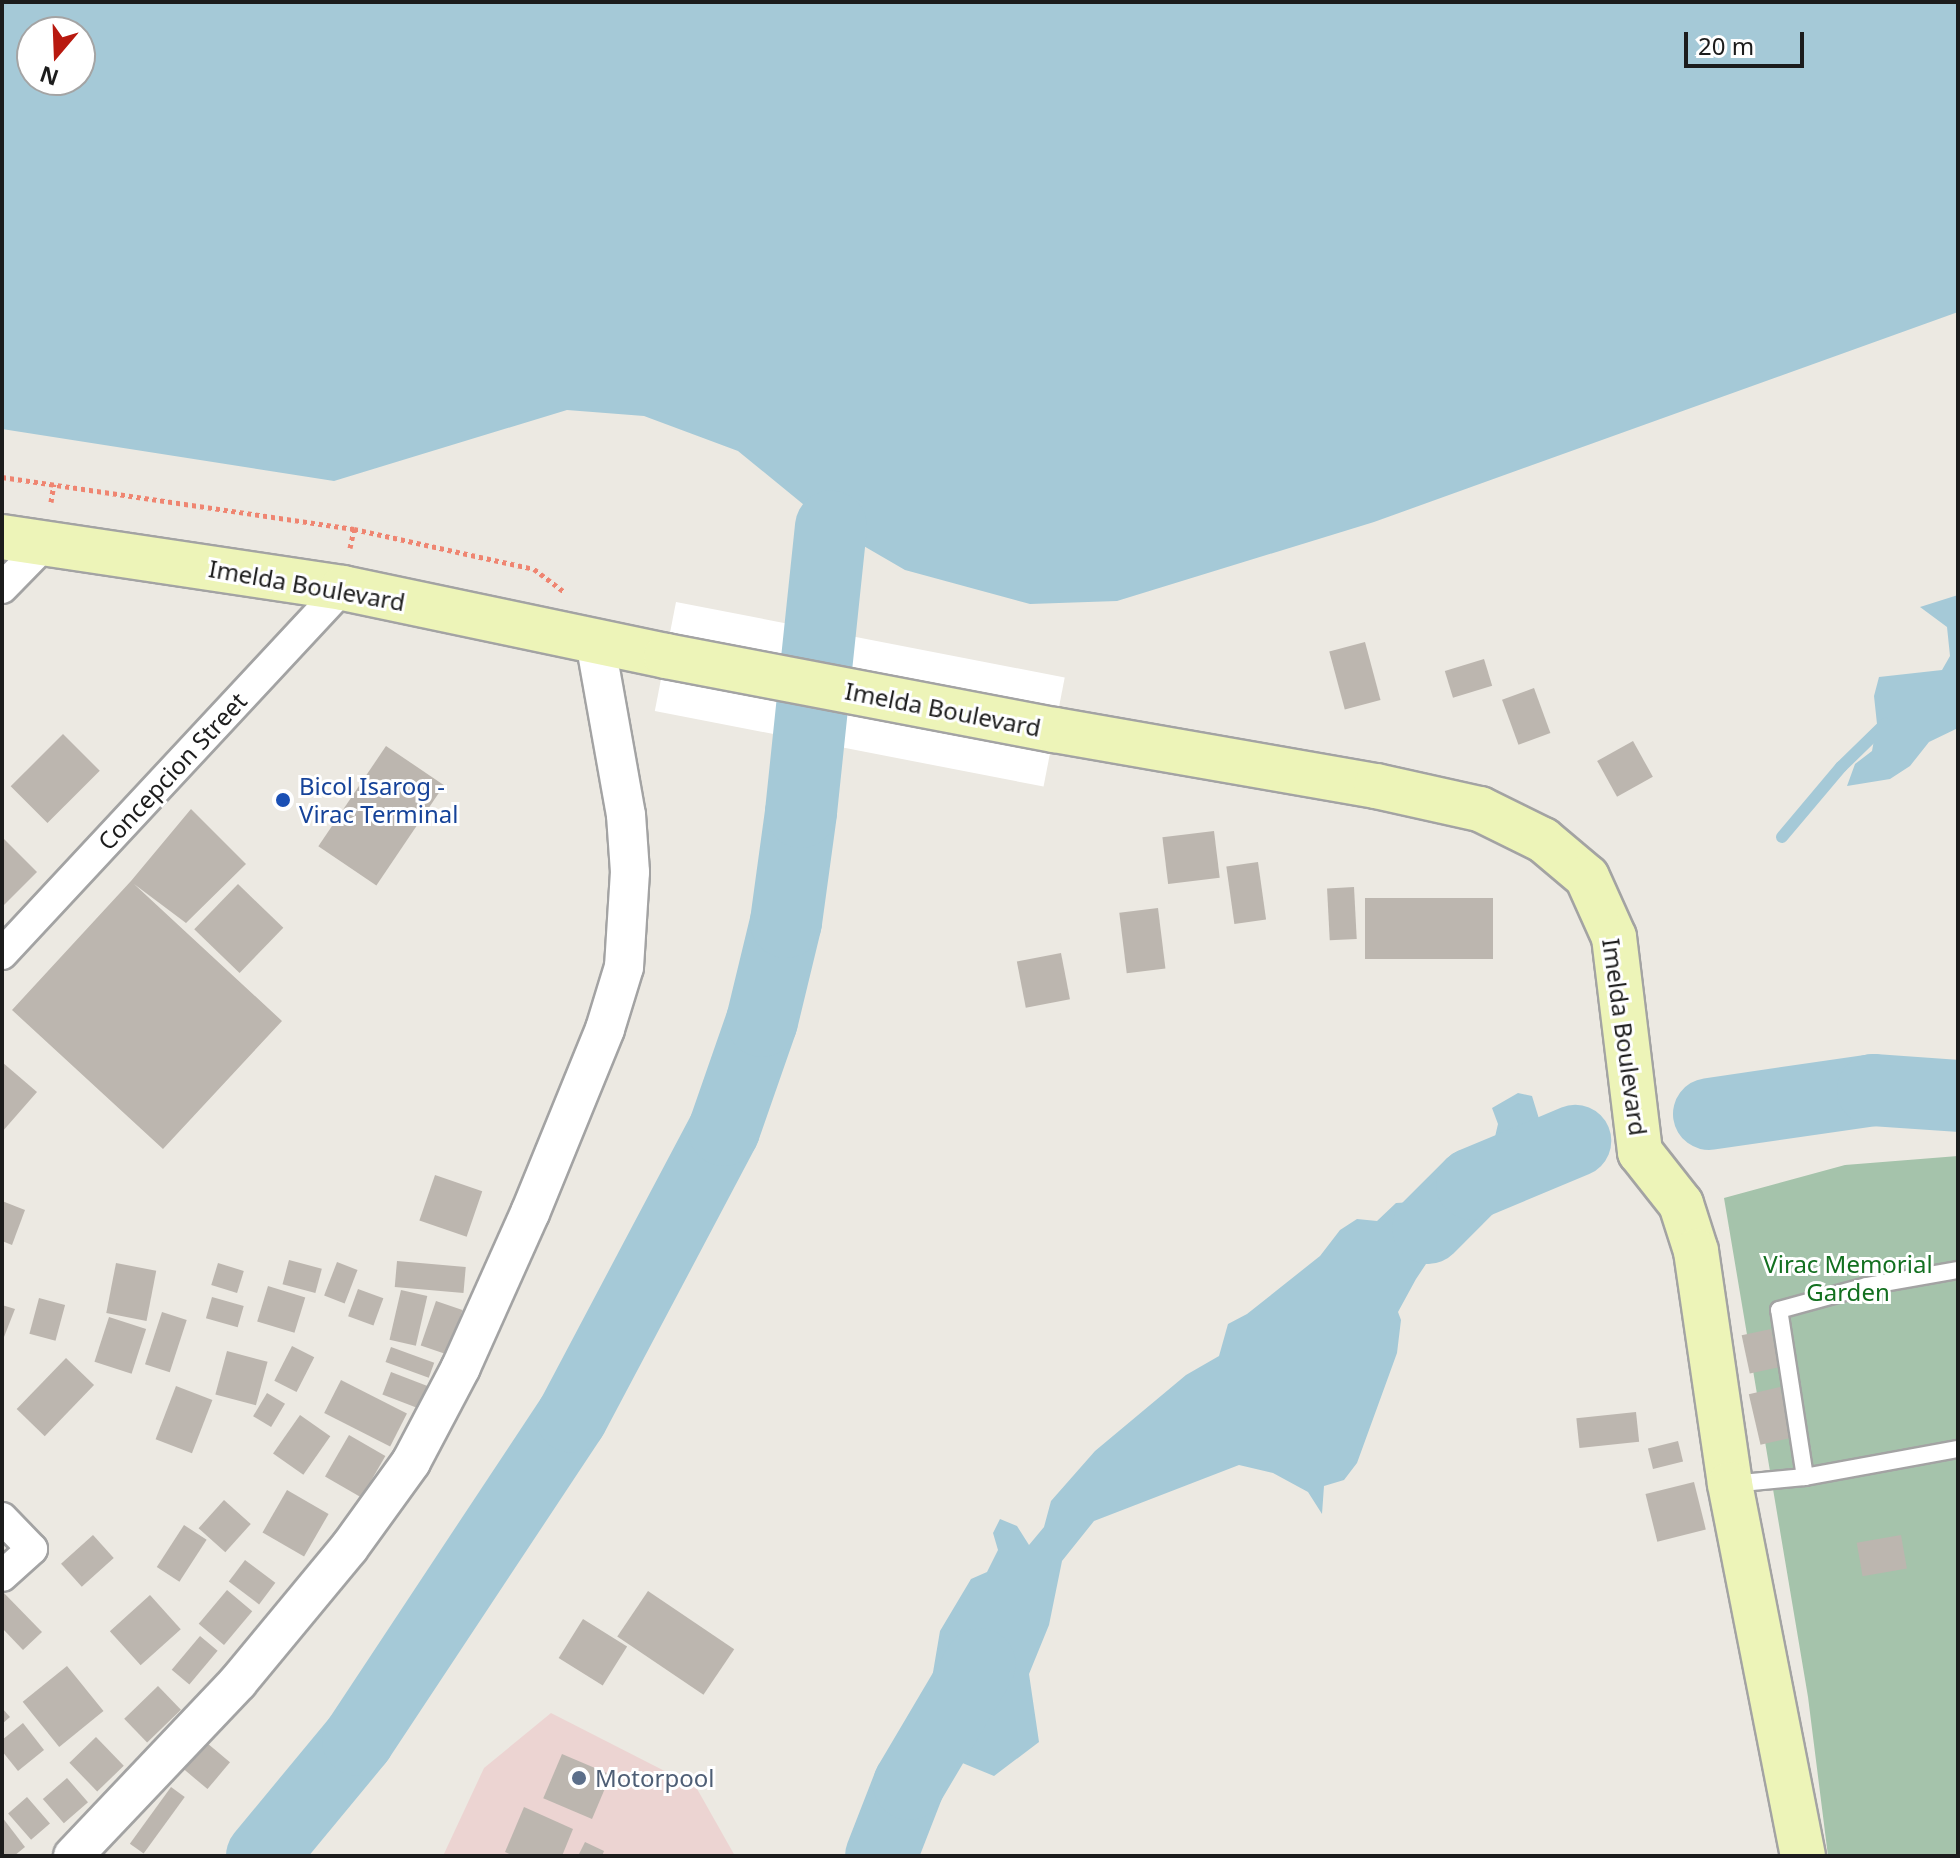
<!DOCTYPE html>
<style>
body{margin:0}
#map{position:relative;width:1960px;height:1858px;overflow:hidden;background:#ece9e2;font-family:"Noto Sans",sans-serif}
div>[style]{position:absolute}
.commercial>*{inset:0;background:#ecd4d2}
.cemetery>*{inset:0;background:#a5c3ab}
.water>*{inset:0;background:#a5c9d7}
.pier>*{inset:0;background:#fff;transform-origin:0 0}
.stream>*{height:12px;margin:-6px;padding:0 6px;transform-origin:6px;border-radius:6px;background:#a5c9d7}
.river>*{height:72px;margin:-36px;padding:0 36px;transform-origin:36px;border-radius:36px;background:#a5c9d7}
.building>*{inset:0;background:#bcb6af;transform-origin:0 0}
.path>*{height:5px;margin-top:-2.5px;transform-origin:0;background:repeating-linear-gradient(90deg,#ef8571 0 4px,transparent 0 8px)}
.roads{filter:drop-shadow(2px 0 #a3a3a3) drop-shadow(-2px 0 #a3a3a3) drop-shadow(0 2px #a3a3a3) drop-shadow(0 -2px #a3a3a3)}
.service>*{height:16px;margin:-8px;padding:0 8px;transform-origin:8px;border-radius:8px;background:#fff}
.minor>*{height:30px;margin:-15px;padding:0 15px;transform-origin:15px;border-radius:15px;background:#fff}
.tertiary>*{height:38px;margin:-19px;padding:0 19px;transform-origin:19px;border-radius:19px;background:#fff}
.secondary>*{height:44px;margin:-22px;padding:0 22px;transform-origin:22px;border-radius:22px;background:#edf4b8}
.dots>*{width:22px;height:22px;translate:-50% -50%;box-sizing:border-box;border:4px solid #fff;border-radius:50%}
span{translate:-50% -50%;white-space:nowrap;text-align:center;line-height:1.15;-webkit-text-stroke:6px #fff;paint-order:stroke}
.street-label{font-size:24px;color:#1c1c1c}
.transit-label{font-size:24px;color:#164399}
.left{translate:0 -50%;text-align:left}
.park-label{font-size:24px;color:#137020}
.service-label{font-size:24px;color:#4e5e75}
.frame{position:absolute;inset:0;border:4px solid #1c1c1c;pointer-events:none}
.north{position:absolute;left:16px;top:16px;width:80px;height:80px;box-sizing:border-box;background:#fff;border:2px solid #a4a4a4;border-radius:50%;rotate:199deg;font-size:22px;font-weight:700;line-height:32px;text-align:center;color:#1c1c1c}
.north::after{content:'';display:block;margin:auto;width:28px;height:36px;background:#b8190f;clip-path:polygon(50% 0,100% 100%,50% 72%,0 100%)}
.scale{position:absolute;left:1684px;top:32px;width:120px;height:36px;box-sizing:border-box;border:4px solid #1c1c1c;border-top:0;padding-left:10px;font-size:24px;line-height:28px;white-space:nowrap;color:#1c1c1c;-webkit-text-stroke:6px #fff;paint-order:stroke}
</style>
<div id="map">
<div class="commercial">
<i style="clip-path:polygon(551px 1713px,696px 1787px,735px 1856px,443px 1856px,484px 1768px)"></i>
</div>
<div class="cemetery">
<i style="clip-path:polygon(1958px 1156px,1958px 1856px,1828px 1856px,1808px 1697px,1724px 1198px,1845px 1165px)"></i>
</div>
<div class="water">
<i style="clip-path:polygon(evenodd,2px 2px,1958px 2px,1958px 312px,1374px 522px,1117px 601px,1030px 604px,905px 570px,831px 527px,738px 451px,644px 416px,567px 410px,334px 481px,2px 429px,2px 2px,32px 32px,80px 32px,80px 80px,32px 80px,32px 32px)"></i>
<i style="clip-path:polygon(1958px 595px,1958px 728px,1929px 742px,1910px 766px,1890px 779px,1847px 786px,1855px 764px,1872px 751px,1877px 724px,1874px 696px,1879px 677px,1942px 670px,1950px 656px,1947px 627px,1920px 607px)"></i>
<i style="clip-path:polygon(1518px 1093px,1532px 1096px,1548px 1148px,1510px 1164px,1496px 1183px,1495px 1202px,1460px 1223px,1437px 1262px,1426px 1264px,1416px 1279px,1398px 1312px,1401px 1320px,1397px 1353px,1357px 1463px,1344px 1480px,1324px 1486px,1322px 1514px,1308px 1492px,1273px 1473px,1239px 1465px,1094px 1521px,1062px 1561px,1049px 1625px,1029px 1674px,1039px 1742px,994px 1776px,926px 1748px,915px 1724px,931px 1684px,940px 1631px,971px 1579px,987px 1572px,998px 1550px,993px 1533px,1000px 1519px,1017px 1526px,1029px 1545px,1044px 1527px,1051px 1501px,1095px 1451px,1186px 1375px,1219px 1356px,1228px 1324px,1247px 1314px,1320px 1256px,1340px 1230px,1357px 1219px,1377px 1221px,1396px 1203px,1413px 1202px,1428px 1178px,1438px 1171px,1481px 1164px,1490px 1158px,1498px 1124px,1492px 1108px)"></i>
</div>
<div class="pier">
<i style="left:676px;top:602px;width:396px;height:111px;rotate:11deg"></i>
</div>
<div class="stream">
<i style="left:1782px;top:837px;width:92px;rotate:-49.9deg"></i>
<i style="left:1841px;top:767px;width:62px;rotate:-44.3deg"></i>
</div>
<div class="river">
<i style="left:1709px;top:1114px;width:166px;rotate:-8.3deg"></i>
<i style="left:1873px;top:1090px;width:85px;rotate:4deg"></i>
<i style="left:1428px;top:1228px;width:62px;rotate:-45deg"></i>
<i style="left:1472px;top:1184px;width:112px;rotate:-22.7deg"></i>
<i style="left:262px;top:1856px;width:151px;rotate:-50.4deg"></i>
<i style="left:358px;top:1740px;width:387px;rotate:-56.5deg"></i>
<i style="left:572px;top:1417px;width:325px;rotate:-62.1deg"></i>
<i style="left:724px;top:1130px;width:115px;rotate:-70.8deg"></i>
<i style="left:762px;top:1021px;width:102px;rotate:-76.4deg"></i>
<i style="left:786px;top:922px;width:111px;rotate:-82.2deg"></i>
<i style="left:801px;top:812px;width:287px;rotate:-84deg"></i>
<i style="left:881px;top:1856px;width:77px;rotate:-68.7deg"></i>
<i style="left:909px;top:1784px;width:139px;rotate:-59.4deg"></i>
</div>
<div class="building">
<i style="left:1365px;top:642px;width:60px;height:37px;rotate:75deg"></i>
<i style="left:1484px;top:659px;width:28px;height:41px;rotate:73deg"></i>
<i style="left:1534px;top:688px;width:48px;height:34px;rotate:70deg"></i>
<i style="left:63px;top:734px;width:52px;height:74px;rotate:45deg"></i>
<i style="left:1633px;top:741px;width:41px;height:41px;rotate:61deg"></i>
<i style="left:386px;top:746px;width:70px;height:121px;rotate:34deg"></i>
<i style="clip-path:polygon(191px 809px,246px 864px,186px 923px,134px 884px,282px 1021px,163px 1149px,12px 1010px,131px 881px)"></i>
<i style="left:1214px;top:831px;width:47px;height:52px;rotate:83deg"></i>
<i style="clip-path:polygon(2px 837px,37px 872px,2px 907px)"></i>
<i style="left:1258px;top:862px;width:58px;height:32px;rotate:82deg"></i>
<i style="left:238px;top:884px;width:63px;height:63px;rotate:44deg"></i>
<i style="left:1354px;top:887px;width:52px;height:27px;rotate:87deg"></i>
<i style="left:1365px;top:898px;width:128px;height:61px"></i>
<i style="left:1158px;top:908px;width:61px;height:39px;rotate:83deg"></i>
<i style="left:1061px;top:953px;width:47px;height:45px;rotate:79deg"></i>
<i style="clip-path:polygon(2px 1062px,37px 1092px,2px 1132px)"></i>
<i style="left:435px;top:1175px;width:50px;height:48px;rotate:19deg"></i>
<i style="clip-path:polygon(2px 1201px,25px 1210px,12px 1245px,2px 1241px)"></i>
<i style="left:289px;top:1260px;width:34px;height:25px;rotate:15deg"></i>
<i style="left:397px;top:1261px;width:69px;height:26px;rotate:5deg"></i>
<i style="left:337px;top:1262px;width:22px;height:36px;rotate:21deg"></i>
<i style="left:116px;top:1263px;width:41px;height:51px;rotate:11deg"></i>
<i style="left:218px;top:1263px;width:27px;height:23px;rotate:17deg"></i>
<i style="left:268px;top:1286px;width:39px;height:37px;rotate:17deg"></i>
<i style="left:358px;top:1289px;width:27px;height:29px;rotate:20deg"></i>
<i style="left:401px;top:1290px;width:27px;height:51px;rotate:13deg"></i>
<i style="left:212px;top:1297px;width:33px;height:22px;rotate:16deg"></i>
<i style="left:39px;top:1298px;width:27px;height:37px;rotate:15deg"></i>
<i style="left:436px;top:1301px;width:28px;height:47px;rotate:19deg"></i>
<i style="clip-path:polygon(2px 1305px,15px 1309px,4px 1337px,2px 1336px)"></i>
<i style="left:162px;top:1312px;width:26px;height:55px;rotate:18deg"></i>
<i style="left:109px;top:1317px;width:39px;height:47px;rotate:18deg"></i>
<i style="left:1771px;top:1329px;width:39px;height:30px;rotate:78deg"></i>
<i style="left:292px;top:1346px;width:25px;height:39px;rotate:27deg"></i>
<i style="left:391px;top:1347px;width:46px;height:16px;rotate:20deg"></i>
<i style="left:227px;top:1351px;width:42px;height:45px;rotate:15deg"></i>
<i style="left:66px;top:1358px;width:39px;height:71px;rotate:44deg"></i>
<i style="left:391px;top:1372px;width:39px;height:24px;rotate:21deg"></i>
<i style="left:341px;top:1380px;width:74px;height:37px;rotate:27deg"></i>
<i style="left:176px;top:1386px;width:39px;height:57px;rotate:21deg"></i>
<i style="left:1780px;top:1387px;width:52px;height:32px;rotate:77deg"></i>
<i style="left:267px;top:1393px;width:21px;height:27px;rotate:31deg"></i>
<i style="left:1636px;top:1412px;width:30px;height:60px;rotate:84deg"></i>
<i style="left:300px;top:1415px;width:37px;height:47px;rotate:35deg"></i>
<i style="left:349px;top:1435px;width:42px;height:48px;rotate:30deg"></i>
<i style="left:1678px;top:1441px;width:21px;height:31px;rotate:76deg"></i>
<i style="left:1694px;top:1482px;width:49px;height:50px;rotate:76deg"></i>
<i style="left:287px;top:1490px;width:48px;height:49px;rotate:30deg"></i>
<i style="left:224px;top:1500px;width:36px;height:38px;rotate:42deg"></i>
<i style="left:184px;top:1525px;width:27px;height:50px;rotate:33deg"></i>
<i style="left:93px;top:1535px;width:31px;height:43px;rotate:48deg"></i>
<i style="left:1901px;top:1535px;width:34px;height:45px;rotate:80deg"></i>
<i style="left:245px;top:1560px;width:38px;height:27px;rotate:37deg"></i>
<i style="left:227px;top:1590px;width:33px;height:44px;rotate:40deg"></i>
<i style="clip-path:polygon(2px 1591px,42px 1632px,23px 1650px,2px 1628px)"></i>
<i style="left:648px;top:1591px;width:104px;height:55px;rotate:34deg"></i>
<i style="left:150px;top:1595px;width:46px;height:54px;rotate:48deg"></i>
<i style="left:583px;top:1619px;width:52px;height:46px;rotate:32deg"></i>
<i style="left:200px;top:1636px;width:23px;height:44px;rotate:40deg"></i>
<i style="left:67px;top:1666px;width:58px;height:57px;rotate:51deg"></i>
<i style="left:158px;top:1686px;width:33px;height:47px;rotate:46deg"></i>
<i style="clip-path:polygon(2px 1708px,10px 1717px,2px 1724px)"></i>
<i style="clip-path:polygon(23px 1723px,44px 1750px,18px 1771px,2px 1751px,2px 1740px)"></i>
<i style="left:96px;top:1737px;width:40px;height:37px;rotate:46deg"></i>
<i style="left:207px;top:1743px;width:30px;height:35px;rotate:40deg"></i>
<i style="left:562px;top:1754px;width:53px;height:48px;rotate:23deg"></i>
<i style="left:67px;top:1778px;width:32px;height:32px;rotate:49deg"></i>
<i style="left:171px;top:1787px;width:17px;height:70px;rotate:36deg"></i>
<i style="left:27px;top:1797px;width:35px;height:25px;rotate:49deg"></i>
<i style="clip-path:polygon(524px 1807px,573px 1829px,562px 1856px,514px 1856px,505px 1852px)"></i>
<i style="clip-path:polygon(2px 1817px,25px 1847px,14px 1856px,2px 1856px)"></i>
<i style="clip-path:polygon(585px 1842px,604px 1851px,602px 1856px,578px 1856px)"></i>
</div>
<div class="path">
<i style="left:2px;top:477px;width:356px;rotate:8.4deg"></i>
<i style="left:354px;top:529px;width:184px;rotate:12.5deg"></i>
<i style="left:534px;top:569px;width:39px;rotate:37deg"></i>
<i style="left:51px;top:502px;width:18px;rotate:-81deg"></i>
<i style="left:350px;top:548px;width:19px;rotate:-78deg"></i>
</div>
<div class="roads">
<div class="service">
<i style="left:1805px;top:1477px;width:169px;rotate:-98.8deg"></i>
<i style="left:1779px;top:1310px;width:91px;rotate:-15.3deg"></i>
<i style="left:1867px;top:1286px;width:92px;rotate:-10deg"></i>
<i style="left:1731px;top:1484px;width:74px;rotate:-5.4deg"></i>
<i style="left:1805px;top:1477px;width:156px;rotate:-10.4deg"></i>
</div>
<div class="minor">
<i style="left:2px;top:588px;width:63px;rotate:-45.6deg"></i>
<i style="left:2px;top:954px;width:500px;rotate:-47.03deg"></i>
<i style="left:2px;top:1518px;width:43px;rotate:45.9deg"></i>
<i style="left:32px;top:1549px;width:40px;rotate:138deg"></i>
</div>
<div class="tertiary">
<i style="left:73px;top:1856px;width:240px;rotate:-46.5deg"></i>
<i style="left:238px;top:1682px;width:174px;rotate:-50.4deg"></i>
<i style="left:349px;top:1548px;width:106px;rotate:-54.2deg"></i>
<i style="left:411px;top:1462px;width:107px;rotate:-62.2deg"></i>
<i style="left:461px;top:1367px;width:169px;rotate:-65.9deg"></i>
<i style="left:530px;top:1213px;width:199px;rotate:-67.8deg"></i>
<i style="left:605px;top:1029px;width:65px;rotate:-73deg"></i>
<i style="left:624px;top:967px;width:95px;rotate:-86.4deg"></i>
<i style="left:630px;top:872px;width:57px;rotate:-94deg"></i>
<i style="left:626px;top:815px;width:177px;rotate:-100.1deg"></i>
</div>
<div class="secondary">
<i style="left:2px;top:537px;width:345px;rotate:8.5deg"></i>
<i style="left:343px;top:588px;width:330px;rotate:11.9deg"></i>
<i style="left:666px;top:656px;width:396px;rotate:10.8deg"></i>
<i style="left:1055px;top:730px;width:326px;rotate:9.9deg"></i>
<i style="left:1376px;top:786px;width:107px;rotate:12.5deg"></i>
<i style="left:1480px;top:809px;width:70px;rotate:26.2deg"></i>
<i style="left:1543px;top:840px;width:57px;rotate:40.1deg"></i>
<i style="left:1587px;top:877px;width:66px;rotate:65.8deg"></i>
<i style="left:1614px;top:937px;width:217px;rotate:83.1deg"></i>
<i style="left:1640px;top:1152px;width:66px;rotate:51.7deg"></i>
<i style="left:1681px;top:1204px;width:49px;rotate:72.3deg"></i>
<i style="left:1696px;top:1251px;width:235px;rotate:81.7deg"></i>
<i style="left:1730px;top:1484px;width:379px;rotate:78.9deg"></i>
</div>
</div>
<div class="dots">
<i style="left:283px;top:800px;background:#1a4fb4"></i>
<i style="left:579px;top:1778px;background:#5c6f8a"></i>
</div>
<div class="street-label">
<span style="left:307px;top:585px;rotate:10deg">Imelda Boulevard</span>
<span style="left:943px;top:709px;rotate:11deg">Imelda Boulevard</span>
<span style="left:172px;top:771px;rotate:-47deg">Concepcion Street</span>
<span style="left:1625px;top:1037px;rotate:82deg">Imelda Boulevard</span>
</div>
<div class="transit-label">
<span class="left" style="left:299px;top:800px">Bicol Isarog -<br>Virac Terminal</span>
</div>
<div class="park-label">
<span style="left:1848px;top:1278px">Virac Memorial<br>Garden</span>
</div>
<div class="service-label">
<span class="left" style="left:595px;top:1778px">Motorpool</span>
</div>
<div class="frame"></div>
<div class="north">N</div>
<div class="scale">20 m</div>
</div>
